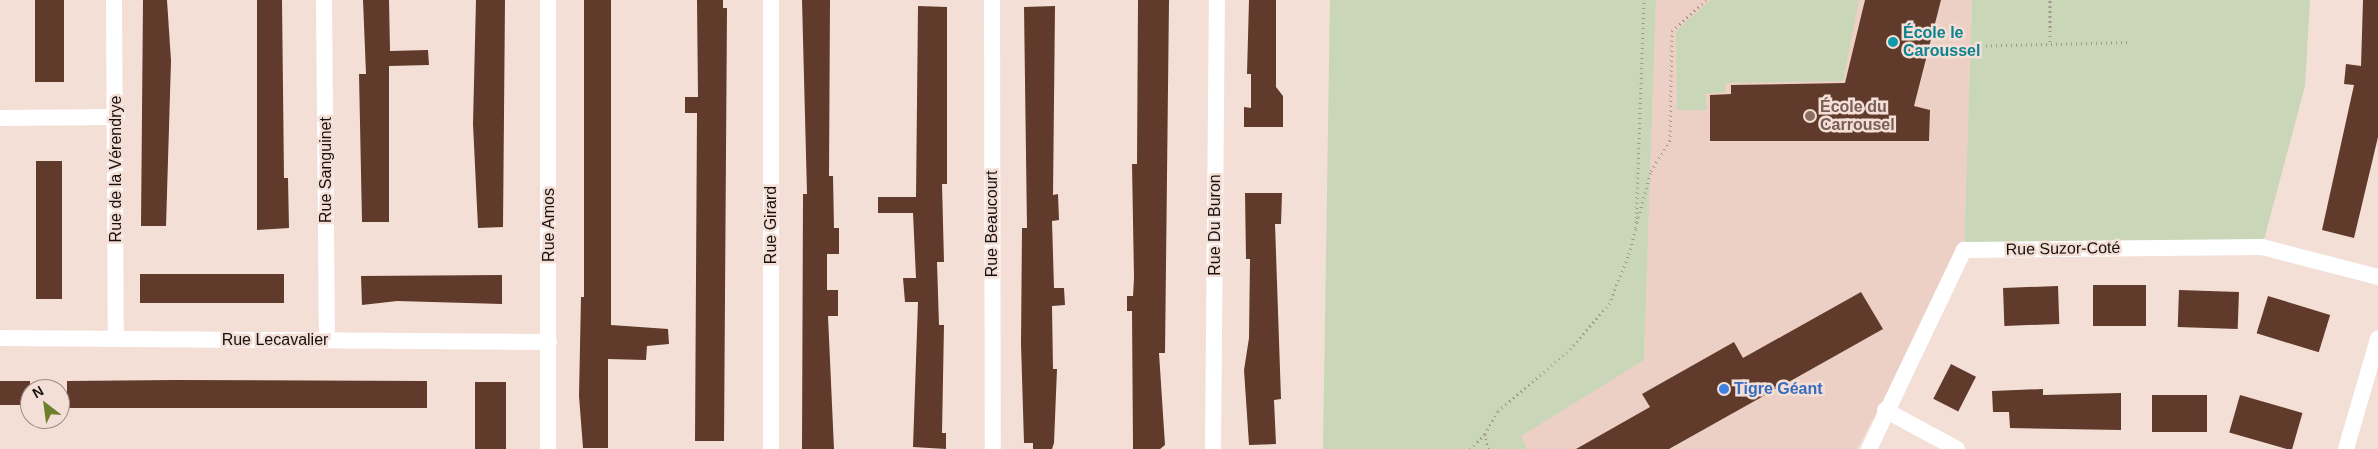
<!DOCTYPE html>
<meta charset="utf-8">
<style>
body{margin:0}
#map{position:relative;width:2378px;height:449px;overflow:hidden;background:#f4dfd7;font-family:Arial,sans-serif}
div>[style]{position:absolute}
.built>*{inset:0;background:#edd0c5}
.green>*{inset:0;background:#c9d6b8}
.building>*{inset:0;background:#603a2a;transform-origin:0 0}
.path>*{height:3px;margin-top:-1.5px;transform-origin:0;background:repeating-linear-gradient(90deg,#a4948e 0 1px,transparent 0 5px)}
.street>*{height:16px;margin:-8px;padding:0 8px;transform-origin:8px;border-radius:8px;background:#fff}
.dots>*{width:14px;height:14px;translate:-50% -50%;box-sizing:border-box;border:2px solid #f4dfd7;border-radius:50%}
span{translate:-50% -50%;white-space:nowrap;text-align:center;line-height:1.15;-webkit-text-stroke:5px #f4dfd7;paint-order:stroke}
.culture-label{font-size:16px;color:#0d838f;font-weight:700}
.left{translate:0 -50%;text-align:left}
.education-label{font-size:16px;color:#785e54;font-weight:700}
.street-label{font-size:16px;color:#17100d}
.shop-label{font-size:16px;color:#366cbe;font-weight:700}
.north{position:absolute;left:20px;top:379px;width:50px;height:50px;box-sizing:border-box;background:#f4dfd7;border:1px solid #9c8c86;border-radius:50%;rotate:330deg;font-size:14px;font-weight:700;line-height:20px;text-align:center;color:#17100d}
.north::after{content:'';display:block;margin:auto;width:18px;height:22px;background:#6d7e2d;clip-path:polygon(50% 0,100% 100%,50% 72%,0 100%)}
</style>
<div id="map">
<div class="built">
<i style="clip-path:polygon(1656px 0,1972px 0,1964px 250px,1857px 449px,1527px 449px,1520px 436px,1644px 359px)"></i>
</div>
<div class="green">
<i style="clip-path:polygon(1330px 0,1656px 0,1644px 360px,1521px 436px,1527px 449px,1323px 449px)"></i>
<i style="clip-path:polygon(1711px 0,1859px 0,1843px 81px,1726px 83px,1725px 92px,1705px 94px,1707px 110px,1677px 110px,1676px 31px)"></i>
<i style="clip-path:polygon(1972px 0,2310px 0,2305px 86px,2262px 247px,1964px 250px)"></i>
</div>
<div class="building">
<i style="left:35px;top:0;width:29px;height:82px"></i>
<i style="clip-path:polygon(143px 0,167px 0,171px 61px,166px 226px,141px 226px)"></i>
<i style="clip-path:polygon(257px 0,282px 0,284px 178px,288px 178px,289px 228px,257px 230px)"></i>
<i style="clip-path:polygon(363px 0,389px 0,390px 51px,428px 50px,429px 65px,389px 66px,389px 222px,362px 222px,359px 74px,366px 74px)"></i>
<i style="clip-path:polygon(476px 0,505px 0,503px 227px,478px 228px,473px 124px)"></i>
<i style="clip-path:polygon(584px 0,611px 0,611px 325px,668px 329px,669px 344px,647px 346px,646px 360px,608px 359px,608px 448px,583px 448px,579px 396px,581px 297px,584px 297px)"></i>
<i style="clip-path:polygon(697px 0,723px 0,723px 8px,727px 8px,724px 441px,695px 441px,697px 113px,685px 113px,685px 97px,698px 97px)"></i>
<i style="clip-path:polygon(802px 0,830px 0,829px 176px,833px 176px,834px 228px,839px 228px,839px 254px,827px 254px,827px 290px,838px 290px,838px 316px,828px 316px,834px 449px,802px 449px,803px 194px,807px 194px)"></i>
<i style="clip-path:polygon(1138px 0,1169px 0,1165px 353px,1159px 353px,1165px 445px,1160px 449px,1133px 449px,1132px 311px,1127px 311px,1127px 296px,1133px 296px,1134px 278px,1132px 164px,1137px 164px)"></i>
<i style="clip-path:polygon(1249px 0,1276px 0,1276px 87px,1283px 96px,1283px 127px,1244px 127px,1244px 107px,1251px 108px,1251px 74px,1247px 74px)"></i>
<i style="clip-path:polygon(1865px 0,1941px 0,1914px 106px,1930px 110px,1929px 141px,1710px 141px,1710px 95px,1731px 94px,1731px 85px,1845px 83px)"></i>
<i style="clip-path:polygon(2363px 0,2378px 0,2378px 137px,2354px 238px,2322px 230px,2354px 85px,2344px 84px,2346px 64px,2361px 66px)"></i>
<i style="clip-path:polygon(918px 6px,947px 7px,947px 184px,942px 184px,944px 262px,937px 262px,939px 325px,944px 325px,942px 433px,946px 433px,946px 449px,913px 447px,918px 302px,905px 302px,903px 278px,916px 278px,913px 213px,878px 213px,878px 197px,916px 197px)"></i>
<i style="clip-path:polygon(1055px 6px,1053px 195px,1058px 194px,1059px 220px,1052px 221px,1054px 288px,1064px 288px,1065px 305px,1052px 306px,1053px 369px,1057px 369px,1054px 443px,1052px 449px,1033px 449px,1033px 443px,1024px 443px,1021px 344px,1022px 228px,1027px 228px,1024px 7px)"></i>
<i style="left:36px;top:161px;width:26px;height:138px"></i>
<i style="clip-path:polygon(1245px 193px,1282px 193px,1281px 224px,1275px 224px,1281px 399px,1274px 400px,1276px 444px,1249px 445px,1244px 370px,1249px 338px,1250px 259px,1246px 259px)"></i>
<i style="left:140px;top:274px;width:144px;height:29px"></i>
<i style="clip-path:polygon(502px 275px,502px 304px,397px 301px,362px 305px,361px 276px)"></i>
<i style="left:2093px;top:285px;width:53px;height:41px"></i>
<i style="left:2058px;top:286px;width:38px;height:55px;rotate:88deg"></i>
<i style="left:2179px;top:290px;width:60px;height:37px;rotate:2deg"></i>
<i style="clip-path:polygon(1861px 292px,1883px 329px,1669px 449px,1576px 449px,1650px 407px,1642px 394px,1734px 342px,1743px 358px)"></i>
<i style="left:2268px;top:296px;width:65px;height:39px;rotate:17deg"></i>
<i style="left:1951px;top:364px;width:28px;height:39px;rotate:27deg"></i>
<i style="clip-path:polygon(174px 380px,427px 381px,427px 408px,67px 408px,67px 381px)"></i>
<i style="left:0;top:381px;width:30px;height:24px"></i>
<i style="left:475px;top:382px;width:31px;height:67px"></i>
<i style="clip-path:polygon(2043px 389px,2043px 395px,2121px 393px,2121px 430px,2010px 428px,2009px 412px,1993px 412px,1992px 391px)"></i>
<i style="left:2152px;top:395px;width:55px;height:37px"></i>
<i style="left:2240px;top:395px;width:65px;height:39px;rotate:16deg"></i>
</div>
<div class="path">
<i style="left:2050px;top:42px;width:42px;rotate:-90deg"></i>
<i style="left:1966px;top:46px;width:163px;rotate:-1.4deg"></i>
<i style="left:1637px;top:222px;width:53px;rotate:-74.6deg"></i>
<i style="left:1651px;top:171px;width:36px;rotate:-58deg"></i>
<i style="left:1670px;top:141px;width:110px;rotate:-89deg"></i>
<i style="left:1672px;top:31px;width:46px;rotate:-42.4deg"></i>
<i style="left:1470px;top:449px;width:21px;rotate:-45deg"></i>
<i style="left:1488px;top:449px;width:15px;rotate:-101deg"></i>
<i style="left:1485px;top:434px;width:26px;rotate:-61deg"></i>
<i style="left:1498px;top:411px;width:95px;rotate:-40.7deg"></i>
<i style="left:1570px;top:349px;width:60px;rotate:-49.1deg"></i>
<i style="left:1609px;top:304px;width:54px;rotate:-68.2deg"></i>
<i style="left:1629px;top:254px;width:27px;rotate:-75deg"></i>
<i style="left:1636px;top:228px;width:228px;rotate:-88deg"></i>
</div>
<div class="street">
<i style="left:114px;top:0;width:339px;rotate:89.7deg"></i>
<i style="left:324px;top:0;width:340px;rotate:89.5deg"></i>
<i style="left:548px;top:0;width:449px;rotate:90deg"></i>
<i style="left:771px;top:0;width:449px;rotate:90deg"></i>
<i style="left:992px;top:0;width:449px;rotate:89.9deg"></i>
<i style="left:0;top:118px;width:117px;rotate:-0.5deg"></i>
<i style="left:0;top:338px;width:549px;rotate:0.42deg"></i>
<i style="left:1885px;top:410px;width:82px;rotate:28.4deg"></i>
<i style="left:1213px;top:449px;width:449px;rotate:-89.5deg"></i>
<i style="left:1869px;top:449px;width:221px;rotate:-64.5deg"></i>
<i style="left:1964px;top:250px;width:298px;rotate:-0.6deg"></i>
<i style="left:2262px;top:247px;width:120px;rotate:14.5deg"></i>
<i style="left:2346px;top:449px;width:115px;rotate:-73.8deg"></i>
</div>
<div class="dots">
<i style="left:1893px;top:42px;background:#0f9aa8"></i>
<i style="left:1810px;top:116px;background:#8d6e63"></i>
<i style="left:1724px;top:389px;background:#3f7fe0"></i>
</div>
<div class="culture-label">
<span class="left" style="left:1903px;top:42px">École le<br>Caroussel</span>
</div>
<div class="education-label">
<span class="left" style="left:1820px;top:116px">École du<br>Carrousel</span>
</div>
<div class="street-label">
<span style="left:116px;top:169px;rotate:-90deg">Rue de la Vérendrye</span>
<span style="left:326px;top:170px;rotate:-90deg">Rue Sanguinet</span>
<span style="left:992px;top:224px;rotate:-90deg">Rue Beaucourt</span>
<span style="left:549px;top:225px;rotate:-90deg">Rue Amos</span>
<span style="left:771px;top:225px;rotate:-90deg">Rue Girard</span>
<span style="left:1215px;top:225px;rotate:-90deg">Rue Du Buron</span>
<span style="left:2063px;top:249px;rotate:-1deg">Rue Suzor-Coté</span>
<span style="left:275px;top:340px">Rue Lecavalier</span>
</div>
<div class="shop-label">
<span class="left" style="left:1734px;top:389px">Tigre Géant</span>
</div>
<div class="north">N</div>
</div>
